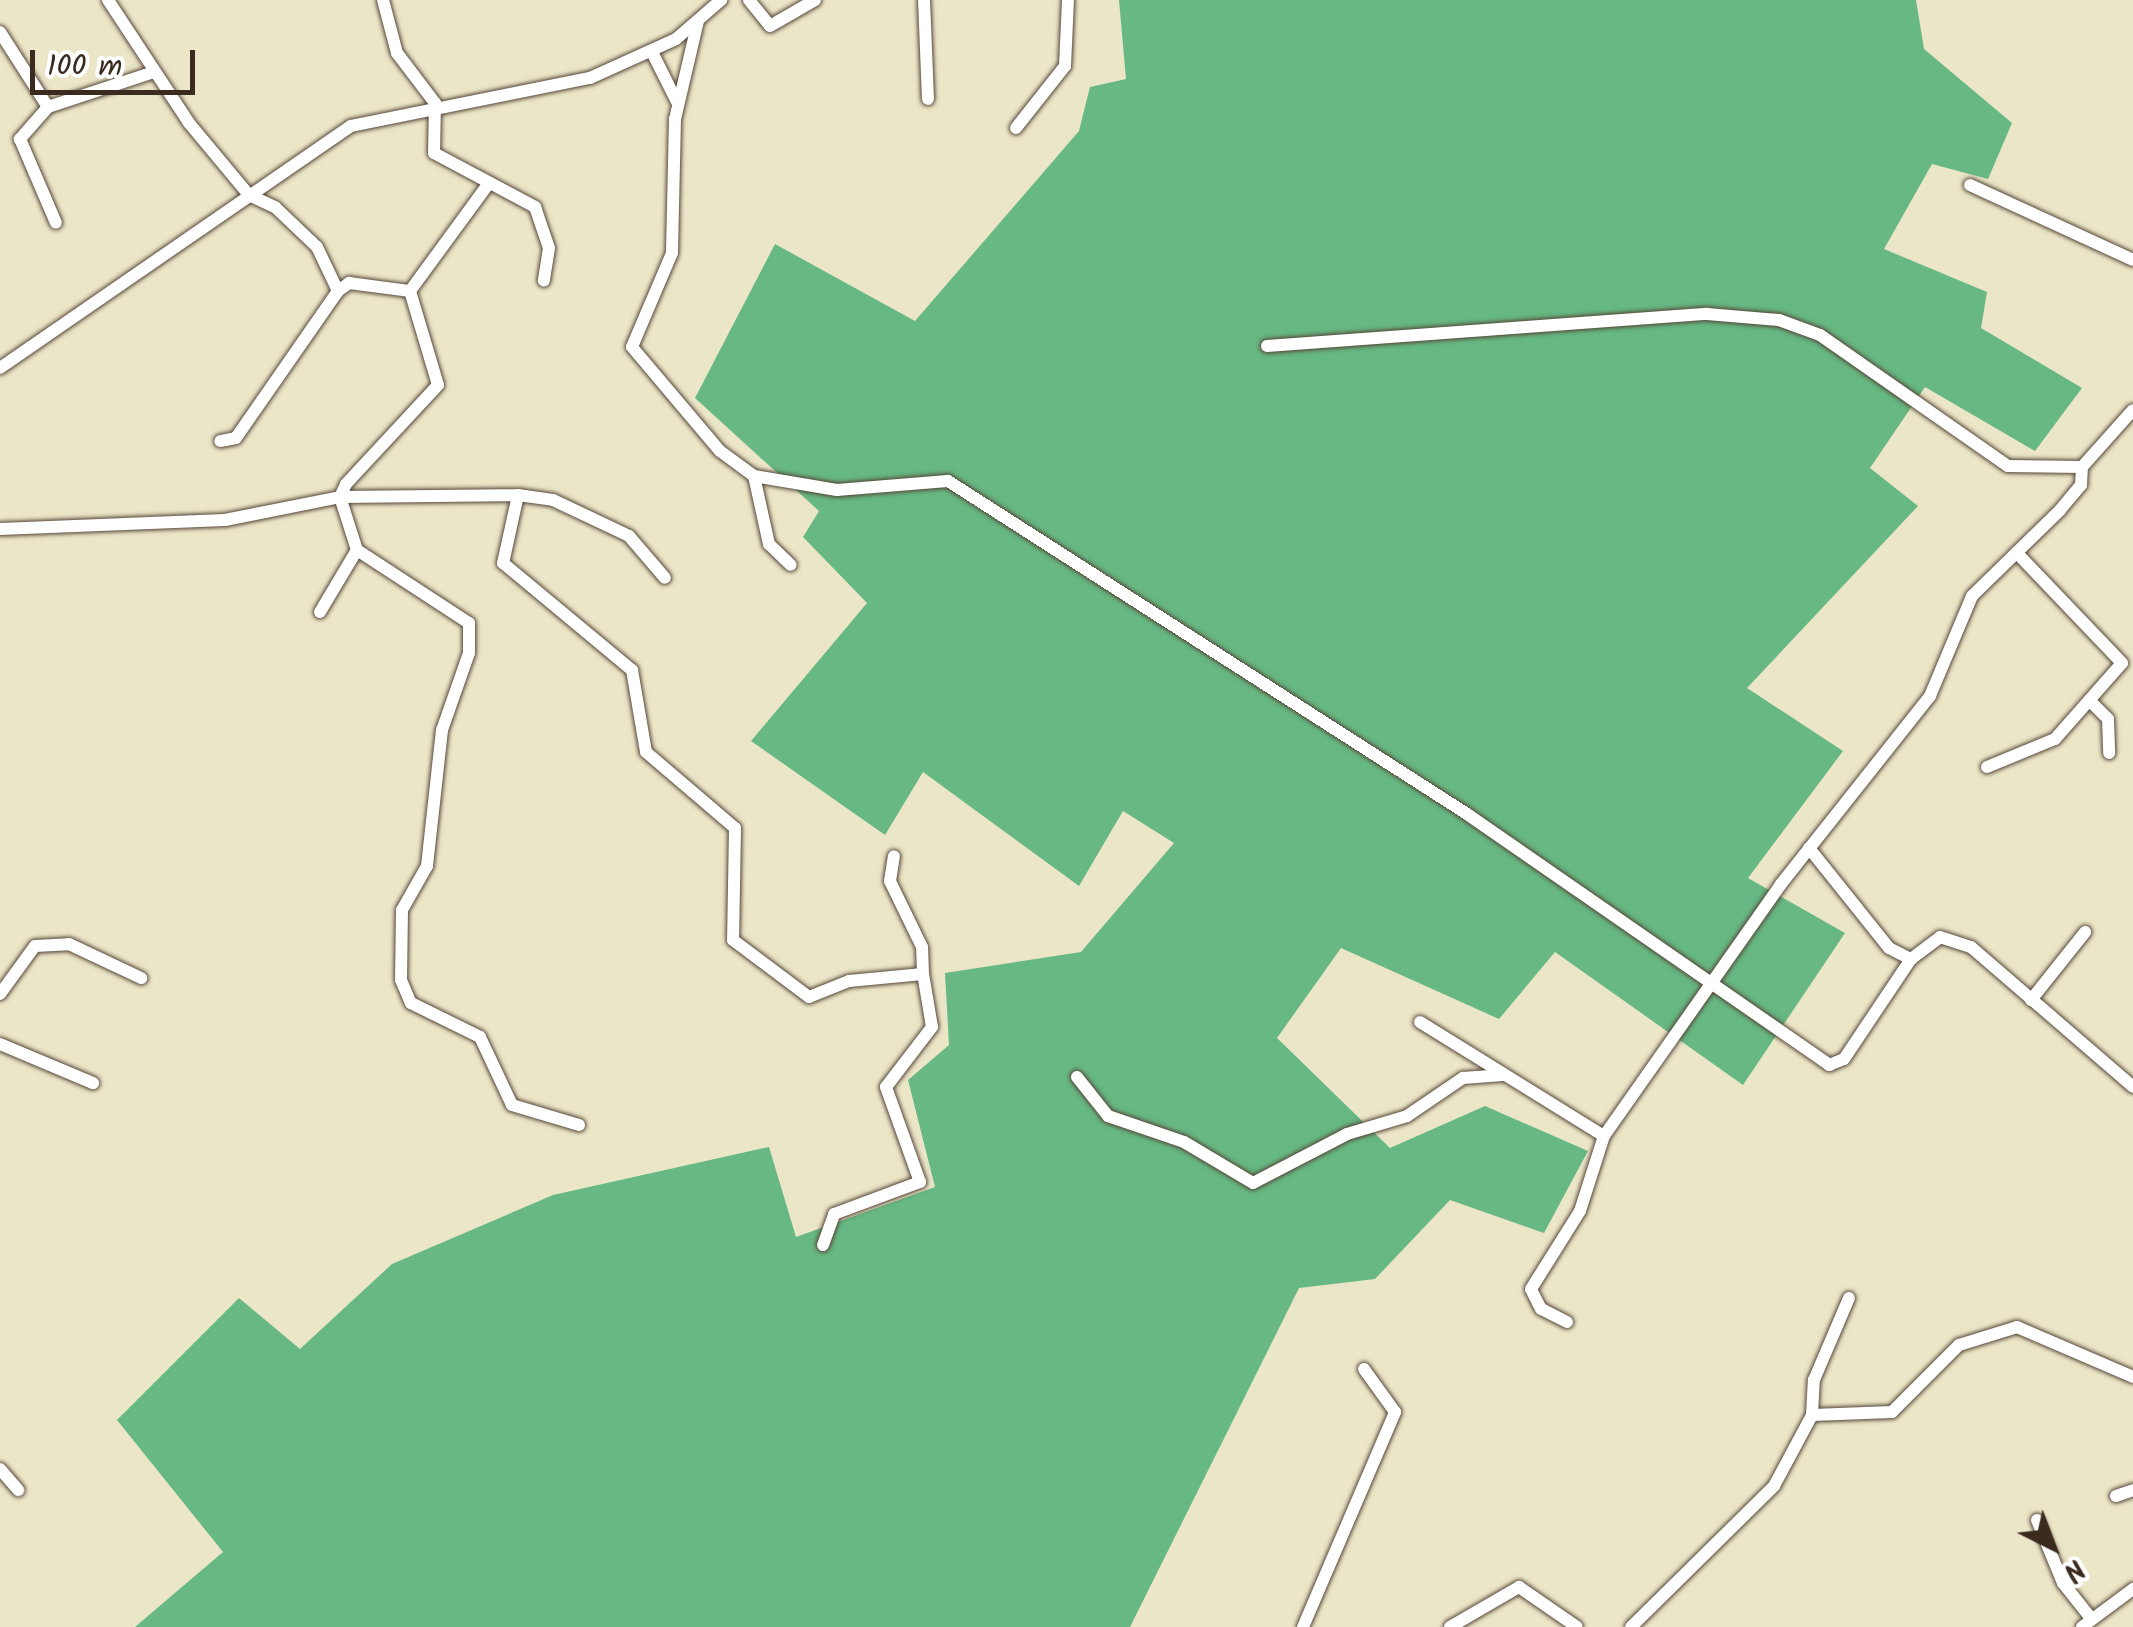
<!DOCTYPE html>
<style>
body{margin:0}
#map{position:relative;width:2133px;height:1627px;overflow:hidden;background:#ece6c8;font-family:Kalam,sans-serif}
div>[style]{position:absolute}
.forest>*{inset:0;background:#67b883}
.roads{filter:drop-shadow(0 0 2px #564638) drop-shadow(0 0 2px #564638)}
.minor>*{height:12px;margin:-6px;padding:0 6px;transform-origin:6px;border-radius:6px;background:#fff}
span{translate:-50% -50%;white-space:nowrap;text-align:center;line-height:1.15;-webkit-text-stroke:9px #fff;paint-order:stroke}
.north{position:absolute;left:2003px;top:1497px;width:100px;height:100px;-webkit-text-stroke:8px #fff;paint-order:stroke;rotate:138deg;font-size:28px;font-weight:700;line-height:40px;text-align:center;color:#3b2a1e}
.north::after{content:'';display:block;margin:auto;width:35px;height:45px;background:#3b2a1e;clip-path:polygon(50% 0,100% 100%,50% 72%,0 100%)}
.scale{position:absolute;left:30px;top:50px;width:165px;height:45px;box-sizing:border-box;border:5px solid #3b2a1e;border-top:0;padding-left:12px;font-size:30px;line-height:35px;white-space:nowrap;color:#3b2a1e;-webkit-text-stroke:8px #fff;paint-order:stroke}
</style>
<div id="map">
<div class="forest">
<i style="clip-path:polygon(1119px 0,1916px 0,1924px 49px,2012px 123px,1988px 179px,1932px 164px,1884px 249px,1987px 292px,1981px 328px,2082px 388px,2035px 451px,1925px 387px,1870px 468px,1918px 506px,1747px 688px,1843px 751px,1748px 878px,1845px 933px,1743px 1085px,1555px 952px,1499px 1019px,1341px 948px,1277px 1038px,1390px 1148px,1485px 1106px,1588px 1151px,1544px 1233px,1450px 1200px,1375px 1279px,1299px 1288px,1130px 1627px,135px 1627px,223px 1552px,117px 1420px,239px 1298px,300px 1349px,392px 1264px,553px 1195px,769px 1147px,796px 1237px,935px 1187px,908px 1080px,949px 1045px,945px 973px,1081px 952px,1174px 843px,1123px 811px,1079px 886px,923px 772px,885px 835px,751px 741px,867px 603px,803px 537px,819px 511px,695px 398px,775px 244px,915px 321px,1079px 131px,1090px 87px,1126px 79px)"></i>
</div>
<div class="roads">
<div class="minor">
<i style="left:108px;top:0;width:147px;rotate:56.6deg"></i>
<i style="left:189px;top:123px;width:94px;rotate:50.2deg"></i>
<i style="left:249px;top:195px;width:29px;rotate:25deg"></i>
<i style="left:275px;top:207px;width:58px;rotate:43.6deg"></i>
<i style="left:317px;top:247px;width:49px;rotate:64.5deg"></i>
<i style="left:338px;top:291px;width:179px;rotate:124.8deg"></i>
<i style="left:236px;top:438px;width:16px;rotate:169deg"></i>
<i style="left:383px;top:0;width:55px;rotate:75.2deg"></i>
<i style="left:397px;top:53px;width:63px;rotate:52.8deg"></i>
<i style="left:435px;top:103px;width:50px;rotate:91.1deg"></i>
<i style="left:434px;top:153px;width:115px;rotate:28.1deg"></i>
<i style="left:535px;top:207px;width:43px;rotate:71.1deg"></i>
<i style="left:549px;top:248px;width:33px;rotate:99deg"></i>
<i style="left:749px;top:0;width:33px;rotate:51deg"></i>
<i style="left:770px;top:26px;width:52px;rotate:-30deg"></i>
<i style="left:924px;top:0;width:99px;rotate:87.7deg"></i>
<i style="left:698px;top:21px;width:101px;rotate:103.2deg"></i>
<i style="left:675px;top:119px;width:134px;rotate:91.3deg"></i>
<i style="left:672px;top:253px;width:102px;rotate:113.1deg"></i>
<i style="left:632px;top:347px;width:136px;rotate:49.8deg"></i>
<i style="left:720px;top:451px;width:42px;rotate:36.3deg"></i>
<i style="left:754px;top:476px;width:70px;rotate:77.6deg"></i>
<i style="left:769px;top:544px;width:30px;rotate:44deg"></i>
<i style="left:0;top:32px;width:89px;rotate:57.4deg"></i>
<i style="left:48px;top:107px;width:112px;rotate:-18.3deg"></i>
<i style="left:652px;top:52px;width:58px;rotate:63.4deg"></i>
<i style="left:48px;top:107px;width:43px;rotate:131.2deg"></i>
<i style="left:20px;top:139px;width:91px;rotate:66.8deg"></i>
<i style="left:1016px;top:128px;width:79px;rotate:-51.7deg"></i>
<i style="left:1065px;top:66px;width:66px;rotate:-87.4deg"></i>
<i style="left:1970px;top:185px;width:179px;rotate:24.7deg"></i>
<i style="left:338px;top:291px;width:14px;rotate:-36deg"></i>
<i style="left:349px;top:283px;width:62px;rotate:7.5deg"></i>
<i style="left:1267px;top:346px;width:441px;rotate:-4.2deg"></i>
<i style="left:1707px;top:314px;width:72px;rotate:4.8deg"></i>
<i style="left:1779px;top:320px;width:44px;rotate:20.1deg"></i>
<i style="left:1820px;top:335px;width:229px;rotate:34.9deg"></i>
<i style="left:2008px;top:466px;width:74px;rotate:0.8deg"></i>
<i style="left:0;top:368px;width:426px;rotate:-34.6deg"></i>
<i style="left:351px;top:126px;width:244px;rotate:-11.4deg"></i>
<i style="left:590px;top:78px;width:94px;rotate:-24.4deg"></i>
<i style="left:676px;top:39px;width:60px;rotate:-40.9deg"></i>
<i style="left:754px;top:476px;width:84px;rotate:9.6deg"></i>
<i style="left:837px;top:490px;width:111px;rotate:-4.6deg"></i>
<i style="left:948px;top:481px;width:617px;rotate:32.68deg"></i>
<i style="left:1467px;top:814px;width:441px;rotate:34.7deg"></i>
<i style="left:1829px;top:1065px;width:16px;rotate:-22deg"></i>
<i style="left:1844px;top:1059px;width:120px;rotate:-56.2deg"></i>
<i style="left:518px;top:495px;width:35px;rotate:8deg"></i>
<i style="left:553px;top:500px;width:84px;rotate:25.3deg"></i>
<i style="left:629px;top:536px;width:55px;rotate:49.4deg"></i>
<i style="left:0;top:529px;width:225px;rotate:-2.3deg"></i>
<i style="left:225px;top:520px;width:117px;rotate:-11.3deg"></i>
<i style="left:340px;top:497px;width:178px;rotate:-0.6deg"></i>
<i style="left:518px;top:495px;width:70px;rotate:102.4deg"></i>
<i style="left:503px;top:563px;width:168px;rotate:39.7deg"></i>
<i style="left:632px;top:670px;width:83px;rotate:80.3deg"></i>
<i style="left:646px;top:752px;width:117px;rotate:40.5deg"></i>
<i style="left:735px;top:828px;width:112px;rotate:91deg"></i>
<i style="left:733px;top:940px;width:95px;rotate:36.9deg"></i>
<i style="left:809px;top:997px;width:43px;rotate:-21.8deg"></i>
<i style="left:849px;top:981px;width:74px;rotate:-5.4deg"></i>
<i style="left:923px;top:974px;width:27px;rotate:-92deg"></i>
<i style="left:922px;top:947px;width:73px;rotate:-115.9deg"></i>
<i style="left:890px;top:881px;width:25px;rotate:-81deg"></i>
<i style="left:357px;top:550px;width:134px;rotate:33.1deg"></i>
<i style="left:469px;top:623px;width:30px;rotate:90deg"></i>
<i style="left:469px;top:653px;width:82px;rotate:109.3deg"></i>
<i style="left:442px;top:730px;width:137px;rotate:96.3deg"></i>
<i style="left:427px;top:866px;width:51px;rotate:119.6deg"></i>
<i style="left:402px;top:910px;width:70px;rotate:90.8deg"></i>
<i style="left:401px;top:980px;width:25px;rotate:67deg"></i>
<i style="left:411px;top:1003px;width:77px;rotate:26.2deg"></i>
<i style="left:480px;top:1037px;width:75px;rotate:64.8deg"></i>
<i style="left:512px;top:1105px;width:70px;rotate:16.6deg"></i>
<i style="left:320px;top:612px;width:72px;rotate:-59.2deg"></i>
<i style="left:357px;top:550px;width:56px;rotate:-107.8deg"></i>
<i style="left:340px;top:497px;width:14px;rotate:-65deg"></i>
<i style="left:346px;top:484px;width:135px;rotate:-47.1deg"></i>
<i style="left:438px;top:385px;width:98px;rotate:-106.6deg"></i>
<i style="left:410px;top:291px;width:134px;rotate:-53.8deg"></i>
<i style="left:2093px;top:704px;width:21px;rotate:45deg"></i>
<i style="left:2108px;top:719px;width:34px;rotate:88deg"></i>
<i style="left:1987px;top:767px;width:74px;rotate:-22.4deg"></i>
<i style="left:2055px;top:739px;width:101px;rotate:-48.6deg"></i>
<i style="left:2122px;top:663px;width:153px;rotate:-133.7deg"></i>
<i style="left:1809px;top:848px;width:128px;rotate:51.3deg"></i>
<i style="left:1889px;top:948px;width:25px;rotate:27deg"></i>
<i style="left:1911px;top:959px;width:36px;rotate:-37deg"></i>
<i style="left:1940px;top:937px;width:33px;rotate:18deg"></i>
<i style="left:1971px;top:947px;width:214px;rotate:40.8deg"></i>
<i style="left:0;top:994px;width:59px;rotate:-53.9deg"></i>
<i style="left:35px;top:946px;width:34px;rotate:-3deg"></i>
<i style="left:69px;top:944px;width:80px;rotate:25.3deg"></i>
<i style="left:2031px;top:1000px;width:87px;rotate:-51.5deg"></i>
<i style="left:1420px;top:1022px;width:216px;rotate:31.8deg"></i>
<i style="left:0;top:1044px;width:101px;rotate:22.8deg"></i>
<i style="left:1077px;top:1077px;width:50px;rotate:51.5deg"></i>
<i style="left:1108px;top:1116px;width:80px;rotate:18.9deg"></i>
<i style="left:1184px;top:1142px;width:80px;rotate:30.7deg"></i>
<i style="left:1253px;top:1183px;width:106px;rotate:-27.5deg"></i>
<i style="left:1347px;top:1134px;width:63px;rotate:-16.7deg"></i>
<i style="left:1407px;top:1116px;width:68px;rotate:-34.2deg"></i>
<i style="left:1463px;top:1078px;width:40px;rotate:-4.3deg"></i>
<i style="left:823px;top:1245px;width:33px;rotate:-70deg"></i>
<i style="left:834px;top:1214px;width:92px;rotate:-20.4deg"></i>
<i style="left:920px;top:1182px;width:101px;rotate:-109.7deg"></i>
<i style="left:886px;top:1087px;width:76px;rotate:-52.5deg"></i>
<i style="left:932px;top:1027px;width:54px;rotate:-99.6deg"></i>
<i style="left:1567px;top:1322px;width:29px;rotate:-153deg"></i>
<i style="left:1541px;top:1309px;width:22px;rotate:-117deg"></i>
<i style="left:1531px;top:1289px;width:92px;rotate:-57.9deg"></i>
<i style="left:1580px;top:1211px;width:79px;rotate:-72.3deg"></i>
<i style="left:1604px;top:1136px;width:308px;rotate:-54.9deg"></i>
<i style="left:1781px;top:884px;width:240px;rotate:-51.6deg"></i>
<i style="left:1930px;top:696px;width:108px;rotate:-67.2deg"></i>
<i style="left:1972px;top:596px;width:123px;rotate:-44.3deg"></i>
<i style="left:2060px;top:510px;width:33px;rotate:-50deg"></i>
<i style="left:2081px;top:485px;width:18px;rotate:-87deg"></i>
<i style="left:2082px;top:467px;width:76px;rotate:-48.2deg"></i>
<i style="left:1812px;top:1415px;width:35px;rotate:-87deg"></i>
<i style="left:1814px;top:1380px;width:89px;rotate:-66.9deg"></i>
<i style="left:0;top:1469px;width:28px;rotate:49deg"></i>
<i style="left:2116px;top:1496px;width:18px;rotate:-19deg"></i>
<i style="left:2037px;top:1520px;width:68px;rotate:67.6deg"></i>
<i style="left:2063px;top:1583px;width:43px;rotate:51.5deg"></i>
<i style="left:1303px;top:1627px;width:234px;rotate:-66.8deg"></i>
<i style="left:1395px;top:1412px;width:53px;rotate:-125.8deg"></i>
<i style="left:1450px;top:1627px;width:80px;rotate:-30.1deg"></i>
<i style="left:1519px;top:1587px;width:70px;rotate:34.6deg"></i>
<i style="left:1631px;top:1627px;width:201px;rotate:-44.6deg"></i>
<i style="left:1774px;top:1486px;width:81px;rotate:-61.8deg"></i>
<i style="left:1812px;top:1415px;width:80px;rotate:-2.1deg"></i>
<i style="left:1892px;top:1412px;width:95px;rotate:-45deg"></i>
<i style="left:1959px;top:1345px;width:61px;rotate:-17.2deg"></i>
<i style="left:2017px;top:1327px;width:126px;rotate:23.3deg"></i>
<i style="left:2082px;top:1627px;width:64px;rotate:-36.7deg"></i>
</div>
</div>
<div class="north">N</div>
<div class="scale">100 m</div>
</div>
